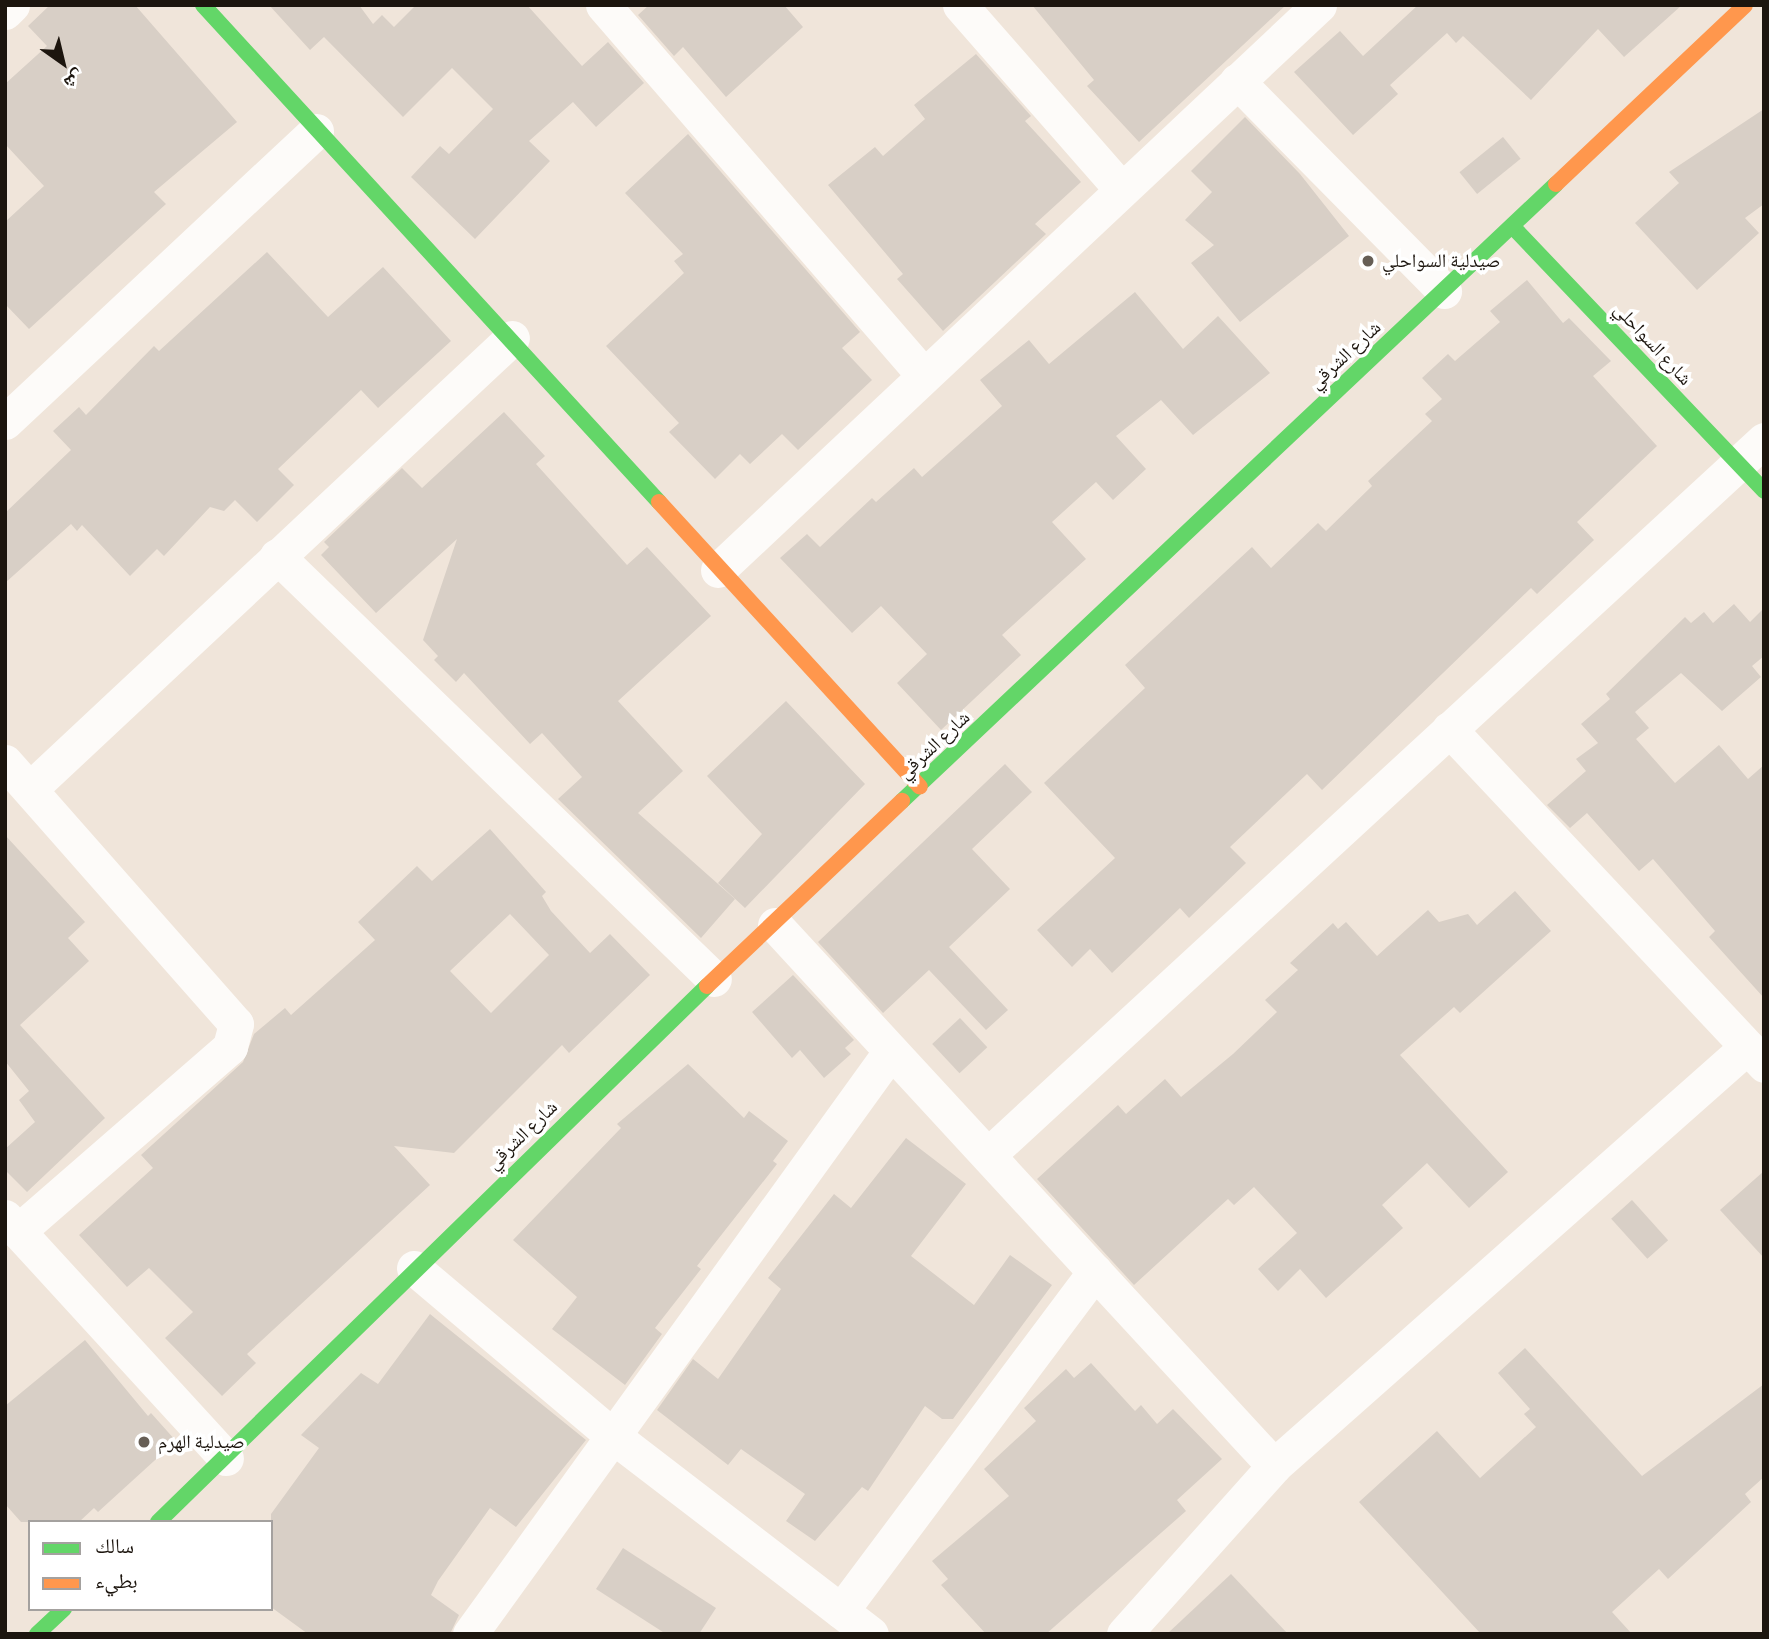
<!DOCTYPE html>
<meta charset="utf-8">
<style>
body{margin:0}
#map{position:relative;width:1769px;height:1639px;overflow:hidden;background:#f0e5da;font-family:Manrope,"Noto Naskh Arabic",sans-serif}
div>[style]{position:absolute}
.building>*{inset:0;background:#d8cfc6;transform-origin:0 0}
.street>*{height:35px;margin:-17.5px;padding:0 17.5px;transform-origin:17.5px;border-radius:17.5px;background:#fdfbf9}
.fast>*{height:16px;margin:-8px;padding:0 8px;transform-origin:8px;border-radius:8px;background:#63d668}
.slow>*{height:16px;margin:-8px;padding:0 8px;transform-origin:8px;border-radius:8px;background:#ff974d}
.dots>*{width:19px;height:19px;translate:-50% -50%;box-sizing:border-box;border:4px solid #fff;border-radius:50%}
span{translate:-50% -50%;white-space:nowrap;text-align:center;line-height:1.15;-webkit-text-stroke:7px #fff;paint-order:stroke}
.poi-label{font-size:19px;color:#1c150e}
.left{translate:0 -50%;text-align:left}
.street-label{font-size:19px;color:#1c150e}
.frame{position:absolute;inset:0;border:7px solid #1c150e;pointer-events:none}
.legend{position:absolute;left:28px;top:1520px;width:245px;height:91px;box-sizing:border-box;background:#fff;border:2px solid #a4a19f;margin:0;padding:9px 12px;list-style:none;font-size:21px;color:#1c150e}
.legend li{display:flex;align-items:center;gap:14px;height:35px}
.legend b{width:35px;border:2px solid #a4a19f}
.north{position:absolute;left:28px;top:28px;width:70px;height:70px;-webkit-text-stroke:5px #fff;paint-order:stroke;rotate:146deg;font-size:19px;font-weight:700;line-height:28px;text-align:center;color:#1c150e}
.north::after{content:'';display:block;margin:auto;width:24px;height:32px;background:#1c150e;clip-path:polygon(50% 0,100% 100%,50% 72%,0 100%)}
</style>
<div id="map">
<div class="building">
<i style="clip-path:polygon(50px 5px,135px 5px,237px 122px,154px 192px,166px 204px,29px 329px,5px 304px,5px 222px,44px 186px,5px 144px,5px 84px,47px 46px,28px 26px)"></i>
<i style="clip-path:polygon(269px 5px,359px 5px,373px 24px,382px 15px,394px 27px,416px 5px,527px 5px,582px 66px,608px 42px,644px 83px,596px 127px,573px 102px,529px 141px,550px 161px,475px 239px,411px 177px,440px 146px,449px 154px,493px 109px,452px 68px,403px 117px,324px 37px,310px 50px)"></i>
<i style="clip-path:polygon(649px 5px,784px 5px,803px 27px,726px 97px,683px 47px,674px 56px,638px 15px)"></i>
<i style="clip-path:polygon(1032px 5px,1286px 5px,1139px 142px,1087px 86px,1094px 80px)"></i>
<i style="clip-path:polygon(1418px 5px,1682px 5px,1624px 57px,1598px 29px,1531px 100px,1463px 36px,1456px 43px,1447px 33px,1390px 85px,1398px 94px,1353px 135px,1294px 72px,1340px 31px,1363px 56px)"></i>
<i style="clip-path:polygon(976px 54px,1031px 116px,1025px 121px,1081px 182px,1035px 224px,1046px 234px,943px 331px,897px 279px,903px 274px,828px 185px,875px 147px,883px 156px,925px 119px,914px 105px)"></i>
<i style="clip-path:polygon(1764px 109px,1764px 204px,1745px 218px,1759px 233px,1697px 290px,1635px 223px,1679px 183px,1669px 172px)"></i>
<i style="clip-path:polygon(1245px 117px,1300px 174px,1349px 236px,1240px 322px,1191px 263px,1214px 245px,1185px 220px,1212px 192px,1191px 171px)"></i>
<i style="clip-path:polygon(688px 134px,860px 332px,842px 348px,872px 380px,798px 450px,782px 434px,750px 464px,740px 454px,715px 479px,669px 432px,679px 423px,606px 346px,684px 273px,674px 261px,683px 254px,625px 193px)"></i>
<i style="left:1503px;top:137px;width:28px;height:56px;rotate:51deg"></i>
<i style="clip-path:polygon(267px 252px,328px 317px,383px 267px,451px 341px,378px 408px,361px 390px,278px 469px,294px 485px,257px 522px,235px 500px,224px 511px,210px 507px,164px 556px,157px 549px,130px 576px,82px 525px,77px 531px,71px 524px,5px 583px,5px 513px,71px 450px,53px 431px,79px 407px,86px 415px,154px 346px,159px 351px)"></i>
<i style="clip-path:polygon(1527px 280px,1563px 323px,1569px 318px,1611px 361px,1593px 376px,1657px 446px,1577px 522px,1594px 540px,1537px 594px,1531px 588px,1322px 790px,1307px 774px,1230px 847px,1246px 863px,1189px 918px,1180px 908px,1112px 973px,1090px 949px,1072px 967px,1037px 930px,1115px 858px,1044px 783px,1145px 688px,1125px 665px,1252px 547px,1271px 568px,1318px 523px,1326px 531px,1372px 486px,1368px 481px,1432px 421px,1425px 414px,1442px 399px,1422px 378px,1448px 354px,1455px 361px,1500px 322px,1490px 311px)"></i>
<i style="clip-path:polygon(1135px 292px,1183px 349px,1218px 316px,1270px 373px,1193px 435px,1161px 400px,1116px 436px,1146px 469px,1113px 500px,1096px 482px,1052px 522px,1086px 559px,1002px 635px,1021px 655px,941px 730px,897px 683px,927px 654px,881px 606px,852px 633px,780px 558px,807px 534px,820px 547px,872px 498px,876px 502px,914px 468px,922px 477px,1002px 406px,980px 380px,1029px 340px,1049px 364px)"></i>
<i style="clip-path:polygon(504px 412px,545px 456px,536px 464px,627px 565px,647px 547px,711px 616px,618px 701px,683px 771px,638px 813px,735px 899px,701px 938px,558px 799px,582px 777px,542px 733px,530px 744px,464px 673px,456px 682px,434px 660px,438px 656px,423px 640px,457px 539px,376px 613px,321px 555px,329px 547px,324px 542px,402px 468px,422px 488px)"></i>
<i style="clip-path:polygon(1734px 604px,1750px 622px,1764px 608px,1764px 656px,1752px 666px,1761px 677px,1722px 711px,1681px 673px,1635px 712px,1649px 728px,1636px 739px,1675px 783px,1719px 745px,1748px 779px,1764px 765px,1764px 998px,1709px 937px,1715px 931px,1653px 859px,1639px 871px,1587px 813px,1570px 828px,1547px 805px,1586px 771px,1576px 759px,1598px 743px,1581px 724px,1610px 699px,1606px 694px,1685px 617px,1691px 623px,1704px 612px,1713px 623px)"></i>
<i style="clip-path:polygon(786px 701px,865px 784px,745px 908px,718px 883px,762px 834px,707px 776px)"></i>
<i style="clip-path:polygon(1005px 764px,1032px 792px,972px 849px,1010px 889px,949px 947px,1008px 1010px,986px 1030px,929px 970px,883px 1013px,818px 942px)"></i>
<i style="clip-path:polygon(evenodd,490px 829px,546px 892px,542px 896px,551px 911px,590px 953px,610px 934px,650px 975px,569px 1053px,562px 1045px,454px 1153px,394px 1146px,430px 1185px,247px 1354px,256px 1363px,222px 1396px,165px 1338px,193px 1312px,149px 1268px,127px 1287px,79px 1235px,153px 1168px,141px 1155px,243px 1062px,254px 1034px,285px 1008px,291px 1015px,375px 940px,358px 922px,417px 866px,432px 881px,490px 829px,510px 914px,549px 955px,491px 1013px,450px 971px,510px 914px)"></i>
<i style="clip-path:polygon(5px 835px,85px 922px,68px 938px,89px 961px,20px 1025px,105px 1118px,27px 1192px,5px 1170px,5px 1149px,35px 1122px,19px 1100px,29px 1091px,5px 1061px)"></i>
<i style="clip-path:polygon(1515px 891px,1551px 931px,1460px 1013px,1454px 1007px,1400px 1055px,1508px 1172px,1469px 1208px,1427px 1163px,1382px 1205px,1403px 1228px,1326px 1298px,1300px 1269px,1278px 1291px,1258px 1269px,1297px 1233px,1254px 1187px,1234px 1205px,1228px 1199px,1134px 1285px,1037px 1179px,1118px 1105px,1126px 1114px,1165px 1079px,1181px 1097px,1233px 1054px,1277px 1012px,1265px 1000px,1298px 970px,1290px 963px,1333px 923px,1338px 929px,1346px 922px,1377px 956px,1428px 910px,1439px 922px,1468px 914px,1477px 925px)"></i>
<i style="clip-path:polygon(793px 975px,854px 1040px,845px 1048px,851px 1054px,824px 1078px,800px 1050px,792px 1058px,752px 1012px)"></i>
<i style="left:960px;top:1018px;width:40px;height:38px;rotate:47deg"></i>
<i style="clip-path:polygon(688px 1064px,744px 1118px,749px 1111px,788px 1141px,773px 1161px,777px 1164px,697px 1266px,701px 1269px,655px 1328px,662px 1334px,625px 1385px,552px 1329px,577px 1297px,513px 1240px,621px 1128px,617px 1124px)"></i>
<i style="clip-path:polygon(906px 1138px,966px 1184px,911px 1256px,974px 1305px,1010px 1255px,1052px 1285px,953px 1419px,942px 1419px,925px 1406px,868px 1491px,862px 1487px,815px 1541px,786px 1521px,805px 1494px,741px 1449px,728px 1465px,657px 1410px,693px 1359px,718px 1379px,781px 1289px,768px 1278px,834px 1194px,851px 1208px)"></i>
<i style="clip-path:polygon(1764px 1171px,1764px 1258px,1720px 1210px)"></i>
<i style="left:1632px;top:1200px;width:54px;height:28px;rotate:48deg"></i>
<i style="clip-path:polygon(430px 1314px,586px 1440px,516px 1527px,490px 1508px,438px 1581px,431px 1595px,459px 1615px,450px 1634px,308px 1634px,271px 1607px,271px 1514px,319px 1448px,301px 1435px,361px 1373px,378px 1384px)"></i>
<i style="clip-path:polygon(85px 1340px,148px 1416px,151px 1413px,176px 1441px,98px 1512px,94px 1508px,79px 1522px,21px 1522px,5px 1504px,5px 1406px)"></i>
<i style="clip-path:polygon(1525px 1348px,1642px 1476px,1764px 1384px,1764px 1477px,1745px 1494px,1751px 1502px,1668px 1579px,1659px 1569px,1612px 1612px,1632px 1634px,1481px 1634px,1359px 1502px,1437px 1431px,1480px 1478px,1536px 1427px,1524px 1414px,1530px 1409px,1498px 1373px)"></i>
<i style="clip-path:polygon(1091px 1363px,1135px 1411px,1141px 1405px,1157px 1424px,1173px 1409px,1222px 1459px,1177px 1500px,1186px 1511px,1046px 1634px,986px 1634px,941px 1585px,948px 1579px,932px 1561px,1009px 1496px,984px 1469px,1036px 1421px,1024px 1408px,1066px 1369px,1074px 1378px)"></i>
<i style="clip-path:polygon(623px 1548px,716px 1608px,699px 1634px,666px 1634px,596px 1589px)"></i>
<i style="clip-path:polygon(1231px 1574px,1288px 1634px,1167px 1634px)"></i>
</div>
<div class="street">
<i style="left:603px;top:5px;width:488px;rotate:49.1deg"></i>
<i style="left:960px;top:5px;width:244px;rotate:48.8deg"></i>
<i style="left:5px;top:12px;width:10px;rotate:-45deg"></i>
<i style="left:1237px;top:81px;width:295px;rotate:45.4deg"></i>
<i style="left:5px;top:422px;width:426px;rotate:-43.1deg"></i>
<i style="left:277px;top:556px;width:608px;rotate:44.07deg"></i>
<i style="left:718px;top:570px;width:825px;rotate:-43.23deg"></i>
<i style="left:1449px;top:729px;width:461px;rotate:46.8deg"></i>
<i style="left:5px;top:762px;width:349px;rotate:48.6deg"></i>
<i style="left:236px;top:1024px;width:24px;rotate:105deg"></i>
<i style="left:230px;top:1047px;width:281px;rotate:139deg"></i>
<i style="left:30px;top:789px;width:660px;rotate:-43.1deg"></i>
<i style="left:775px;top:925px;width:736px;rotate:47.31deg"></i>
<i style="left:988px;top:1155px;width:1055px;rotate:-42.66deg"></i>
<i style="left:5px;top:1217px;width:327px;rotate:47.5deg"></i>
<i style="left:414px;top:1268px;width:255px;rotate:40.2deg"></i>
<i style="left:609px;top:1433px;width:330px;rotate:37.5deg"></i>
<i style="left:841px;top:1611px;width:424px;rotate:-53.2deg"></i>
<i style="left:470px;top:1634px;width:719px;rotate:-54.17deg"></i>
<i style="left:1124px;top:1634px;width:225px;rotate:-48.2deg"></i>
<i style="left:1274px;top:1466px;width:632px;rotate:-41.54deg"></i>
</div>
<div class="fast">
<i style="left:203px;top:5px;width:674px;rotate:47.46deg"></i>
<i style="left:1512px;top:226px;width:366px;rotate:46.4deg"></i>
<i style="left:902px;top:801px;width:899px;rotate:-43.33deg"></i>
<i style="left:158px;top:1522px;width:767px;rotate:-44.31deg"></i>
<i style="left:37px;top:1634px;width:37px;rotate:-43deg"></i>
</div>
<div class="slow">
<i style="left:1556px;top:184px;width:260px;rotate:-43.4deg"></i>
<i style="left:659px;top:502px;width:386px;rotate:47.5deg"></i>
<i style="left:707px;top:986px;width:269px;rotate:-43.5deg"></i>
</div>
<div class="dots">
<i style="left:1368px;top:261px;background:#665e55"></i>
<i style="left:144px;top:1442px;background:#665e55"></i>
</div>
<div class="poi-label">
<span class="left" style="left:1382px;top:261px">صيدلية السواحلي</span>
<span class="left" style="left:158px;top:1442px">صيدلية الهرم</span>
</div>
<div class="street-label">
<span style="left:1653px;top:344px;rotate:47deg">شارع السواحلي</span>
<span style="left:1345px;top:355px;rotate:-43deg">شارع الشرقي</span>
<span style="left:934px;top:745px;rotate:-43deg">شارع الشرقي</span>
<span style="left:522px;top:1135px;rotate:-44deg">شارع الشرقي</span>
</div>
<div class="frame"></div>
<ul class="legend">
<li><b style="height:9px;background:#63d668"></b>سالك</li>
<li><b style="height:9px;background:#ff974d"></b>بطيء</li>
</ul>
<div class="north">ش</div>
</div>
